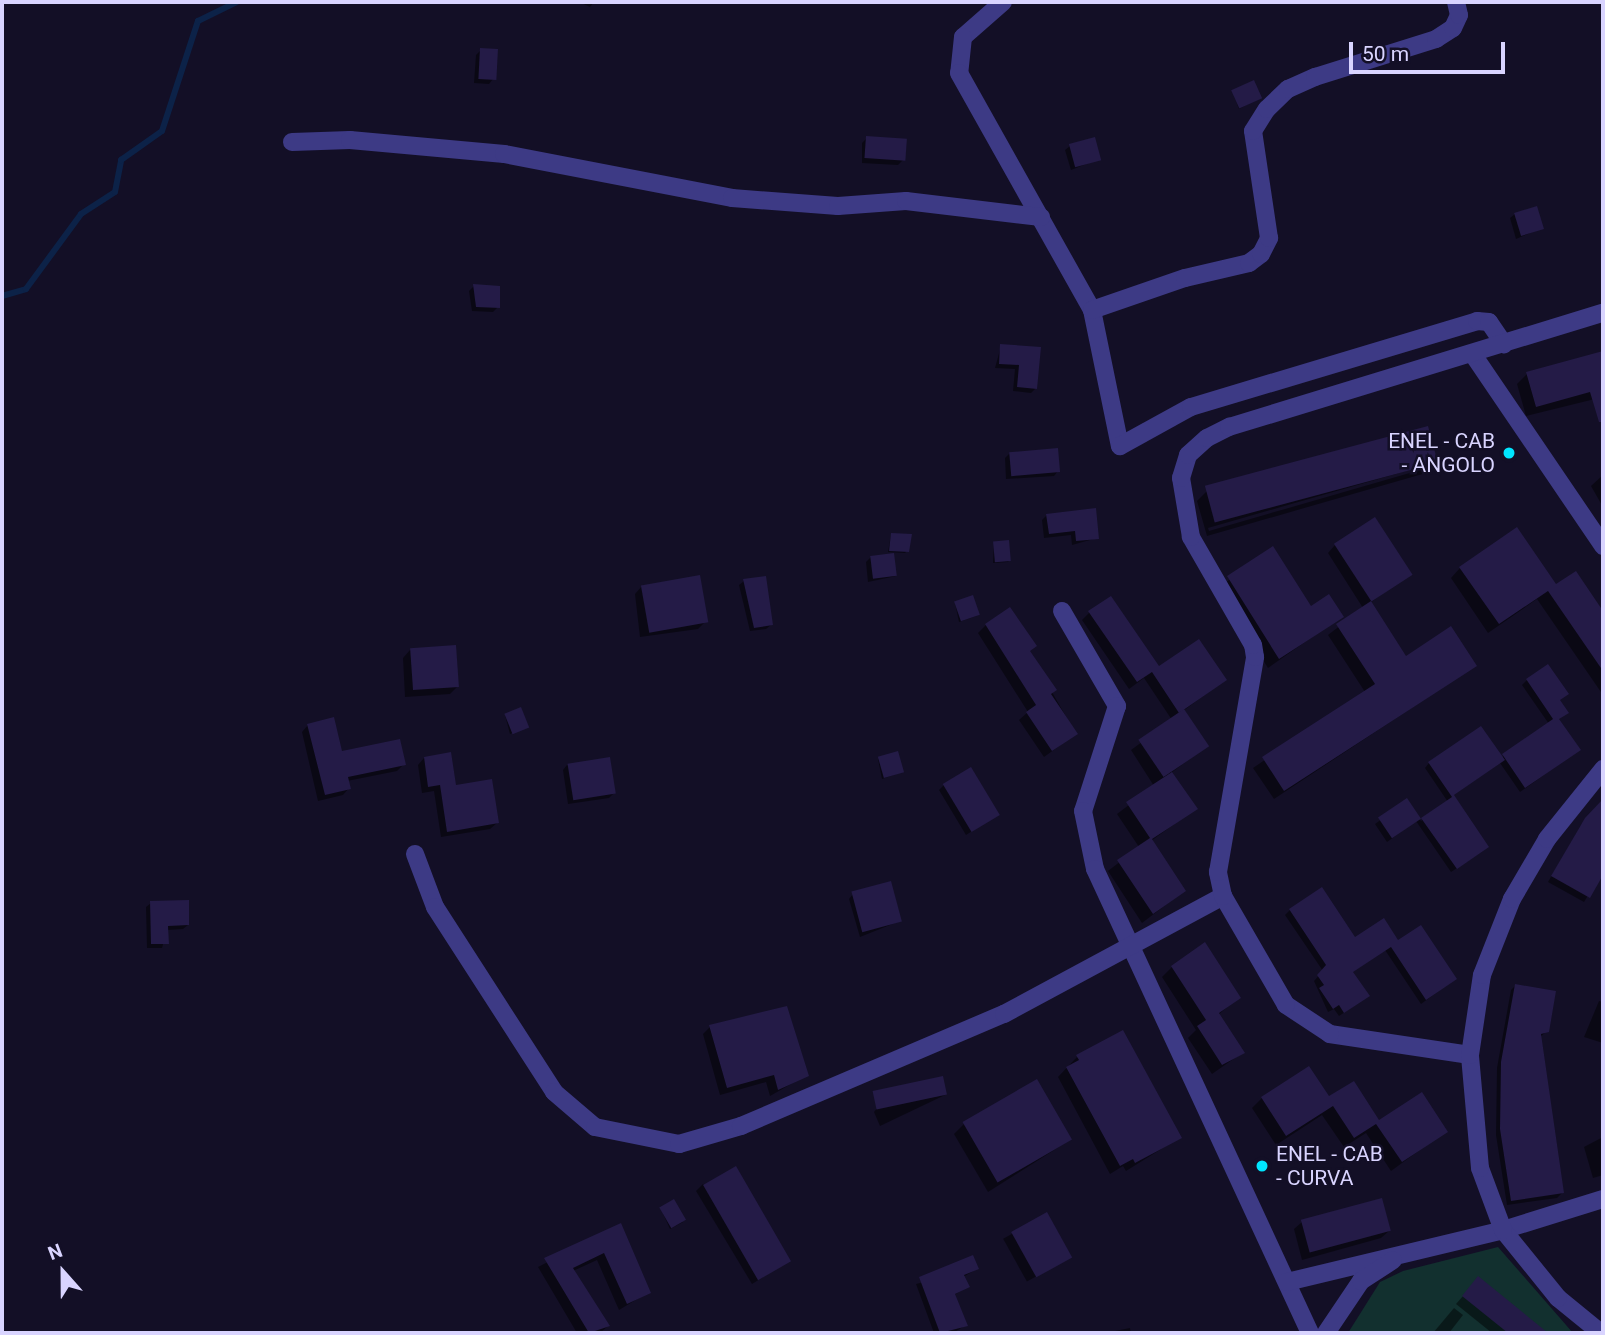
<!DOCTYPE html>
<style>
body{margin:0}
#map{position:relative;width:1605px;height:1335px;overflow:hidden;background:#130f26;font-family:Roboto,sans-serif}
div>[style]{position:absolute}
.green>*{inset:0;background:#12302f}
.shadow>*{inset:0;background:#0007;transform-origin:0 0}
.stream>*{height:6px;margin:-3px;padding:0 3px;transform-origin:3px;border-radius:3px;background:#0c2248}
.building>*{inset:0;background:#241b47;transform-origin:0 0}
.minor>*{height:18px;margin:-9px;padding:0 9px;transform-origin:9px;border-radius:9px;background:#3d3a85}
.dots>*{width:19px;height:19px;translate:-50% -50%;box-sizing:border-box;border:4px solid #130f26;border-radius:50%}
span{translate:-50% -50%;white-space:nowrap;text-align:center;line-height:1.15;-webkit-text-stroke:5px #130f26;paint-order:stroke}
.poi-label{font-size:21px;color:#d9d4ff}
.right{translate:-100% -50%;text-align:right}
.left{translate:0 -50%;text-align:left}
.frame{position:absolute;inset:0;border:4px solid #d9d4ff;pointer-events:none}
.north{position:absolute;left:28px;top:1237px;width:70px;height:70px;-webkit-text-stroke:5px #130f26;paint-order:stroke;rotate:339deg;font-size:19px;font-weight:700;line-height:28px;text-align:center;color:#d9d4ff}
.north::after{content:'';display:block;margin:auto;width:24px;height:32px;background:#d9d4ff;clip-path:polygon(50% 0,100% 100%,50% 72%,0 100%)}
.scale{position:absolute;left:1349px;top:42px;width:156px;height:32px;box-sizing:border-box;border:4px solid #d9d4ff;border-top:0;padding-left:9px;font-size:21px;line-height:24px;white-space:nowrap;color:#d9d4ff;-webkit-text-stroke:5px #130f26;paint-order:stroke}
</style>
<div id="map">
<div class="green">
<i style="clip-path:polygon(1498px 1247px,1573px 1333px,1348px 1333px,1380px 1282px,1403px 1271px)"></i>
</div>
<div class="shadow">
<i style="clip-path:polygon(579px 2px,594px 2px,590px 7px)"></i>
<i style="clip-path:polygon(481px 50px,493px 79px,489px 84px,474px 83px,476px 55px)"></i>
<i style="clip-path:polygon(1233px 93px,1258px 99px,1239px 109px)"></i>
<i style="clip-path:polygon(867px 138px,903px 160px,898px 165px,862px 163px,862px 143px)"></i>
<i style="clip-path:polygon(1070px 146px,1099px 159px,1071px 170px,1065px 150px)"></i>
<i style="clip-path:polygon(1515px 214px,1542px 228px,1516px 239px,1510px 218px)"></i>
<i style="clip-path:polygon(474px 286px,498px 307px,493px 312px,472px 311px,469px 291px)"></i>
<i style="clip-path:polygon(1001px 346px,1039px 349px,1036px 388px,1031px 393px,1013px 391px,1015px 369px,995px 368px)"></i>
<i style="clip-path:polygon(1603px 354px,1603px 397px,1526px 416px,1517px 384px,1527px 374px)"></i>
<i style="clip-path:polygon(1010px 453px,1058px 471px,1054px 476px,1006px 479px,1005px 458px)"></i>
<i style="clip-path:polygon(evenodd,1436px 462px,1426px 473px,1207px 536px,1197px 501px,1207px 491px,1436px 462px,1427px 465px,1427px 468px,1209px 531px,1208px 528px,1427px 465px)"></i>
<i style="clip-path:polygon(1603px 475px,1603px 507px,1591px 486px)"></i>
<i style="clip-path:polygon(1047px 515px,1097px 538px,1072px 545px,1071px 535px,1044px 538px,1042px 520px)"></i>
<i style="clip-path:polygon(891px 535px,907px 551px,905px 553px,888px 552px)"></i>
<i style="clip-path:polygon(994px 543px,1010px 560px,1008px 562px,993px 563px)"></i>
<i style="clip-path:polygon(1335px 545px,1410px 574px,1370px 603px,1405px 658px,1475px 666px,1274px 799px,1253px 768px,1365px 692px,1328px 635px,1363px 608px,1328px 553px)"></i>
<i style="clip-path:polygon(1272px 549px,1311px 608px,1341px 617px,1268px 668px,1218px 588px)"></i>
<i style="clip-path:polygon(871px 557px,896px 576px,868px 582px,866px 562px)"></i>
<i style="clip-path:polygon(1460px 568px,1556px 587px,1575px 574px,1603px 615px,1603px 695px,1537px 599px,1488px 633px,1451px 578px)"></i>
<i style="clip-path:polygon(744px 581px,771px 625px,766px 629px,750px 631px,739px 585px)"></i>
<i style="clip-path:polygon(642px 586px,706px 621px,698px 629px,640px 637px,635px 594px)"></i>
<i style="clip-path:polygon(955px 603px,976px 616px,959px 622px)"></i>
<i style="clip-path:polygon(1090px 612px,1159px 669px,1225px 680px,1183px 711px,1207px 746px,1171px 773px,1195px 809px,1151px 841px,1184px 891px,1142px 923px,1108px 871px,1139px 847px,1117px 814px,1154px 786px,1131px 750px,1172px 720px,1144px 678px,1129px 689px,1082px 620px)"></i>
<i style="clip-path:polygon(986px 625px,1029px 652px,1076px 734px,1044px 757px,1019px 720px,1028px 712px,978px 633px)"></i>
<i style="clip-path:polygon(410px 650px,457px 687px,450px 694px,405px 697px,403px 658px)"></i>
<i style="clip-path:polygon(1527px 680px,1559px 701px,1558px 720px,1579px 750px,1520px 792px,1500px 763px,1452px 796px,1483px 851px,1451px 872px,1416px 821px,1387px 842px,1375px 824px,1407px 801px,1421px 821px,1448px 802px,1425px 768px,1429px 763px,1501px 758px,1549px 724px,1522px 685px)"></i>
<i style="clip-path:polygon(505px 715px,525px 728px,510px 734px)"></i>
<i style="clip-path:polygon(308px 725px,341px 753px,404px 764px,397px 771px,347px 781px,349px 788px,343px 795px,318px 801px,302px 732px)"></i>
<i style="clip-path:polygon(424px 758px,455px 787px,497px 823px,490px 829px,441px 837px,434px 791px,422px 793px,418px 765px)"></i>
<i style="clip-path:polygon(878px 759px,902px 772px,882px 779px)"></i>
<i style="clip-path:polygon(567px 765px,614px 793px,609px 798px,568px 804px,563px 770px)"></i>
<i style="clip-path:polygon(944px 785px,997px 815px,966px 835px,939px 790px)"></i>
<i style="clip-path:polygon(1603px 802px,1603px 871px,1584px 902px,1548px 882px,1581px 825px)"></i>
<i style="clip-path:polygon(853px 894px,900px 921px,860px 937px,849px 899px)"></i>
<i style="clip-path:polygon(151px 903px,188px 925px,183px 929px,167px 930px,162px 948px,147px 948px,146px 907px)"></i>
<i style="clip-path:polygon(1290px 910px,1355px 939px,1398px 942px,1455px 979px,1421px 1004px,1385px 950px,1352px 972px,1363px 1000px,1339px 1016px,1334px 1009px,1328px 1012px,1314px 981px,1323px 971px,1285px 915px)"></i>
<i style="clip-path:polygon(1172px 967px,1239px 997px,1218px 1015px,1242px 1053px,1212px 1074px,1188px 1038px,1196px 1030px,1162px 977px)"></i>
<i style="clip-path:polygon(1516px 985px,1547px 1031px,1540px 1037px,1562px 1193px,1557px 1198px,1507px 1205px,1496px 1135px,1497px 1068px,1511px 990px)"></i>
<i style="clip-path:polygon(1599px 1001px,1603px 1002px,1603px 1043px,1584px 1037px)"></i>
<i style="clip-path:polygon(710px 1027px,807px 1075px,770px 1096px,766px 1082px,720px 1095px,703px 1034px)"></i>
<i style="clip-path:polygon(1077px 1057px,1179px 1138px,1126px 1171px,1123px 1166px,1110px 1174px,1058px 1077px)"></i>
<i style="clip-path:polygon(945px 1095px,880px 1126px,874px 1112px,878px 1107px)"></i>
<i style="clip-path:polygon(1262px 1098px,1329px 1099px,1379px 1123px,1446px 1131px,1391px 1171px,1366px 1133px,1344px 1147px,1322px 1115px,1276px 1145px,1252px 1108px)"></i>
<i style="clip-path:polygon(964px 1124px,1070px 1140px,988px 1192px,954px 1134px)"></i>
<i style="clip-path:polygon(1603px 1137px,1603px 1175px,1593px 1178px,1584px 1147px)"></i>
<i style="clip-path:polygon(703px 1184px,789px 1261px,752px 1284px,696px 1191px)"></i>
<i style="clip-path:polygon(660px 1207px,683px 1222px,670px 1229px)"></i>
<i style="left:1046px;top:1215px;width:49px;height:49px;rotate:61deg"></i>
<i style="clip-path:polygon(1302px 1222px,1389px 1231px,1381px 1238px,1302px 1260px,1294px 1229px)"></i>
<i style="clip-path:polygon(620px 1225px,649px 1292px,619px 1310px,597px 1260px,573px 1271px,608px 1326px,600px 1333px,577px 1333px,538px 1267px)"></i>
<i style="clip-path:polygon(977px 1269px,963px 1277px,968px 1287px,954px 1295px,966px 1325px,953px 1333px,934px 1333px,916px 1284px)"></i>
<i style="clip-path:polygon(1478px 1279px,1545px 1333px,1492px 1333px,1456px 1304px)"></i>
<i style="clip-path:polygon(1454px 1308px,1463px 1315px,1449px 1333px,1433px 1333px)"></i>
<i style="clip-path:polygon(1130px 1328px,1131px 1333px,1105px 1333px)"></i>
<i style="clip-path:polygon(1221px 1331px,1221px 1333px,1199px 1333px)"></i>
</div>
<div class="stream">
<i style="left:2px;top:296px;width:25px;rotate:-16deg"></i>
<i style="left:26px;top:289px;width:93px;rotate:-53.7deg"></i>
<i style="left:81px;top:214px;width:40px;rotate:-32.9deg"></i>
<i style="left:115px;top:192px;width:33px;rotate:-79deg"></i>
<i style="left:121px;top:160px;width:50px;rotate:-35.3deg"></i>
<i style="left:162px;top:131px;width:116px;rotate:-71.9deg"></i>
<i style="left:198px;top:21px;width:43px;rotate:-26deg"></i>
</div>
<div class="building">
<i style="left:480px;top:48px;width:18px;height:31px;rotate:3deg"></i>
<i style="left:1254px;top:80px;width:20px;height:25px;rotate:66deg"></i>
<i style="left:866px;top:136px;width:41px;height:22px;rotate:4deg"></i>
<i style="left:1095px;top:137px;width:24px;height:27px;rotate:75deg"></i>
<i style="left:1537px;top:206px;width:24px;height:24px;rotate:73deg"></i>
<i style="clip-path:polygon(473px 284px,500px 286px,500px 308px,476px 307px)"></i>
<i style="clip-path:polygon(1000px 344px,1041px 347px,1037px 389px,1017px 387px,1019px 365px,999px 364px)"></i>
<i style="clip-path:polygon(1603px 351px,1603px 422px,1599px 422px,1590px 392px,1536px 407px,1526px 372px)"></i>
<i style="left:1428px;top:426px;width:38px;height:231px;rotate:75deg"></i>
<i style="left:1058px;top:448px;width:24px;height:49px;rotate:85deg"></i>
<i style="clip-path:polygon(1096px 508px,1099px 539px,1076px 541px,1075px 531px,1049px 534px,1046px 514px)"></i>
<i style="left:1375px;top:517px;width:69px;height:49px;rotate:57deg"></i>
<i style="clip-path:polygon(1517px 527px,1556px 584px,1576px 571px,1603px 611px,1603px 671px,1548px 591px,1499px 624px,1459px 567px)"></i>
<i style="clip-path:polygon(891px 533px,912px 534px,909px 552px,889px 551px)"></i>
<i style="left:1009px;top:540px;width:21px;height:16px;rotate:85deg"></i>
<i style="clip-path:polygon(1273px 546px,1311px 606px,1329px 594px,1344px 617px,1279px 659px,1227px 576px)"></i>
<i style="left:894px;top:553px;width:23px;height:24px;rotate:83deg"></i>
<i style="left:700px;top:575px;width:48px;height:60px;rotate:80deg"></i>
<i style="clip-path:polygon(766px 576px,773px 625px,754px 628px,743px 579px)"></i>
<i style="left:973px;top:595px;width:21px;height:20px;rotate:71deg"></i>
<i style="clip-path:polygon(1111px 596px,1159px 666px,1199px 639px,1227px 680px,1179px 713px,1152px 672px,1137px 682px,1088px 611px)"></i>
<i style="clip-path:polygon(1371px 601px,1406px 656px,1451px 626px,1477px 666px,1284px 791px,1262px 757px,1375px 684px,1336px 624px)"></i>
<i style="clip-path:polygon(1010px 607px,1037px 646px,1030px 651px,1057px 690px,1051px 694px,1078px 734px,1052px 751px,1026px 712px,1036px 705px,985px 624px)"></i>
<i style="left:456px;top:645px;width:42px;height:46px;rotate:86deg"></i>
<i style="clip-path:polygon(1548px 664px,1569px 694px,1560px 700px,1569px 713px,1559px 719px,1581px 750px,1525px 788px,1502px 754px,1553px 719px,1526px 679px)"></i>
<i style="left:521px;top:707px;width:22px;height:18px;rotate:68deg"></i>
<i style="left:1184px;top:709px;width:45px;height:55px;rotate:56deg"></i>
<i style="clip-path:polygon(334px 717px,342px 751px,400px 739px,406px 765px,348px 777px,351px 789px,325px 795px,307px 724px)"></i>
<i style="clip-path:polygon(1481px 726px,1505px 760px,1454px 795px,1489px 847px,1457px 869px,1421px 818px,1452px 797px,1428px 762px)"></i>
<i style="left:898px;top:751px;width:22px;height:21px;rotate:74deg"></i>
<i style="clip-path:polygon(451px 752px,456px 785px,492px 779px,499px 823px,447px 832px,440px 785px,428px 787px,424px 757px)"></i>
<i style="left:610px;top:757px;width:37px;height:43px;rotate:81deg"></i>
<i style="left:971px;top:767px;width:56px;height:33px;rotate:59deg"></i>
<i style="clip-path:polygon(1172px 772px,1198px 809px,1152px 839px,1186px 891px,1153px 914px,1117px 860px,1150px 838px,1126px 802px)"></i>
<i style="left:1407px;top:798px;width:25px;height:35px;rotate:56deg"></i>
<i style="clip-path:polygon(1603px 799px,1603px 875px,1590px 898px,1551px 876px,1585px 818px)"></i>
<i style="left:891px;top:881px;width:42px;height:41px;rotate:75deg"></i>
<i style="clip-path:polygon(1322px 887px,1355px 937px,1384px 918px,1398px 940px,1421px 925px,1457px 979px,1426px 1000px,1391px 947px,1353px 972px,1370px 996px,1344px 1013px,1339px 1005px,1333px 1009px,1319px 988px,1324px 985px,1317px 975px,1326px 965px,1289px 909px)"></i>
<i style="clip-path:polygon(189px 900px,189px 925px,168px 926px,169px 944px,151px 944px,150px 901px)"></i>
<i style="clip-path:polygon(1205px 942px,1241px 998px,1219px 1013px,1245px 1053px,1222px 1065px,1197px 1026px,1206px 1020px,1171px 966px)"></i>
<i style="clip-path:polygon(1515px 984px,1556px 991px,1549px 1032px,1541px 1034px,1564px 1193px,1511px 1201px,1500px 1129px,1501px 1062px)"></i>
<i style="clip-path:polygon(787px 1006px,809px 1076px,778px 1090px,774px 1075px,727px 1088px,709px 1025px)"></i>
<i style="clip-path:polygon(1123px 1030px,1182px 1138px,1135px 1163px,1133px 1159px,1120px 1166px,1066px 1067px,1079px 1060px,1076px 1055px)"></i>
<i style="clip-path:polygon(1309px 1066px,1329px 1096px,1354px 1081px,1379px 1120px,1422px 1092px,1448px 1132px,1402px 1162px,1376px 1124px,1354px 1138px,1333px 1106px,1286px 1136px,1261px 1097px)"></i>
<i style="left:943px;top:1076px;width:19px;height:72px;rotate:78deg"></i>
<i style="left:1037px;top:1079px;width:70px;height:86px;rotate:60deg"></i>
<i style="left:736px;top:1166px;width:110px;height:38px;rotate:60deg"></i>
<i style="left:1382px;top:1198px;width:34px;height:84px;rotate:75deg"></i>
<i style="left:674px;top:1199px;width:24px;height:17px;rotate:60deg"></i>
<i style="left:1047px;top:1212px;width:52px;height:41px;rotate:61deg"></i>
<i style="clip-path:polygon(621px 1223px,651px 1293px,627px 1304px,604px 1253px,573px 1268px,610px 1326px,589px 1333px,544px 1258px)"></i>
<i style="clip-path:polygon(973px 1255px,979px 1269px,964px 1275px,970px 1287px,955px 1294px,968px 1326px,940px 1333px,919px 1277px)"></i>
<i style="clip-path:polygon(1478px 1276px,1548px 1333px,1508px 1333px,1462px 1296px)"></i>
</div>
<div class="minor">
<i style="left:1003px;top:2px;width:53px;rotate:138.8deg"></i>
<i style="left:963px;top:37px;width:36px;rotate:96deg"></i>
<i style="left:959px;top:73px;width:272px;rotate:60.7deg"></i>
<i style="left:1092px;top:310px;width:139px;rotate:78.4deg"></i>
<i style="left:1120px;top:446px;width:81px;rotate:-28.8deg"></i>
<i style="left:1191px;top:407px;width:299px;rotate:-16.7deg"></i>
<i style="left:1477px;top:321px;width:12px;rotate:5deg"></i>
<i style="left:1489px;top:322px;width:27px;rotate:56deg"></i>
<i style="left:292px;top:142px;width:58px;rotate:-2deg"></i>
<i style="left:350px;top:140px;width:155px;rotate:5.2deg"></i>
<i style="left:504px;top:154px;width:232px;rotate:10.9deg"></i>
<i style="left:732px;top:198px;width:106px;rotate:4.3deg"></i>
<i style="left:838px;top:206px;width:68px;rotate:-4.2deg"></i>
<i style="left:906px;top:201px;width:136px;rotate:6.8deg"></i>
<i style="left:1092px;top:310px;width:98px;rotate:-19deg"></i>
<i style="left:1185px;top:278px;width:66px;rotate:-13.2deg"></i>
<i style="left:1249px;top:263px;width:15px;rotate:-37deg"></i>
<i style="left:1261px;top:254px;width:18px;rotate:-63deg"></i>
<i style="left:1269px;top:238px;width:108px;rotate:-98.5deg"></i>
<i style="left:1253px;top:131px;width:26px;rotate:-58deg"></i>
<i style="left:1267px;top:109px;width:29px;rotate:-44deg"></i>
<i style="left:1288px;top:89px;width:30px;rotate:-24deg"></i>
<i style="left:1315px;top:77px;width:127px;rotate:-17.4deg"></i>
<i style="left:1436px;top:39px;width:20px;rotate:-33deg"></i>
<i style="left:1453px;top:28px;width:14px;rotate:-65deg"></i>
<i style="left:1459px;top:15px;width:13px;rotate:-103deg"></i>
<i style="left:1474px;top:356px;width:230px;rotate:55.8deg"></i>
<i style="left:1062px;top:611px;width:110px;rotate:59.9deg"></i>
<i style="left:1117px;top:706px;width:110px;rotate:107.9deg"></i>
<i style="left:1083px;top:811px;width:59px;rotate:78.3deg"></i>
<i style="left:1095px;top:869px;width:511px;rotate:65.14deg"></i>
<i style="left:415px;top:854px;width:57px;rotate:69.3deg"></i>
<i style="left:435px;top:907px;width:220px;rotate:57.2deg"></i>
<i style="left:554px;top:1092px;width:54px;rotate:40.5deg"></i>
<i style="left:595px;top:1127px;width:86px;rotate:11.4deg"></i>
<i style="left:679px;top:1144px;width:65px;rotate:-16.2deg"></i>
<i style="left:741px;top:1126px;width:286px;rotate:-23.1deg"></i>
<i style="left:1004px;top:1014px;width:249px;rotate:-28.3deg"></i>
<i style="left:1470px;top:1055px;width:142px;rotate:-171.5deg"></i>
<i style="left:1330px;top:1034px;width:53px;rotate:-146.6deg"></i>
<i style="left:1286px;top:1005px;width:126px;rotate:-120deg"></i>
<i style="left:1223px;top:896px;width:25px;rotate:-102deg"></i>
<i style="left:1218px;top:872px;width:218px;rotate:-80.2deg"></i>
<i style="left:1255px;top:657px;width:12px;rotate:-99deg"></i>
<i style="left:1253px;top:645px;width:125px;rotate:-119.9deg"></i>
<i style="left:1191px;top:537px;width:60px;rotate:-99.6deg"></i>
<i style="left:1181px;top:478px;width:24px;rotate:-73deg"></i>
<i style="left:1188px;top:455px;width:25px;rotate:-42deg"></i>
<i style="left:1207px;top:438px;width:25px;rotate:-27deg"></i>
<i style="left:1229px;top:427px;width:391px;rotate:-17deg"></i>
<i style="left:1287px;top:1282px;width:222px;rotate:-13.5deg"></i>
<i style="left:1503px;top:1230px;width:105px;rotate:-17.2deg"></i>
<i style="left:1326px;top:1333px;width:63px;rotate:-56.1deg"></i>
<i style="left:1361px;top:1281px;width:38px;rotate:-33deg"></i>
<i style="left:1601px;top:1333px;width:55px;rotate:-140.9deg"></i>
<i style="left:1558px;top:1298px;width:87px;rotate:-129deg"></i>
<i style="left:1503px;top:1230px;width:66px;rotate:-110.4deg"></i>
<i style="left:1480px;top:1168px;width:113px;rotate:-95.1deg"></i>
<i style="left:1470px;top:1055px;width:81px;rotate:-81.5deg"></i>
<i style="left:1482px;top:975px;width:82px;rotate:-68.5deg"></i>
<i style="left:1512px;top:899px;width:69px;rotate:-59.7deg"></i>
<i style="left:1547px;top:839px;width:90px;rotate:-51.3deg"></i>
</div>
<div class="dots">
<i style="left:1509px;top:453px;background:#00e5ff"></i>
<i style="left:1262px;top:1166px;background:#00e5ff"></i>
</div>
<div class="poi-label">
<span class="right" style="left:1495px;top:453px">ENEL - CAB<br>- ANGOLO</span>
<span class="left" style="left:1276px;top:1166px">ENEL - CAB<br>- CURVA</span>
</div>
<div class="frame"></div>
<div class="north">N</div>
<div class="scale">50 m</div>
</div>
